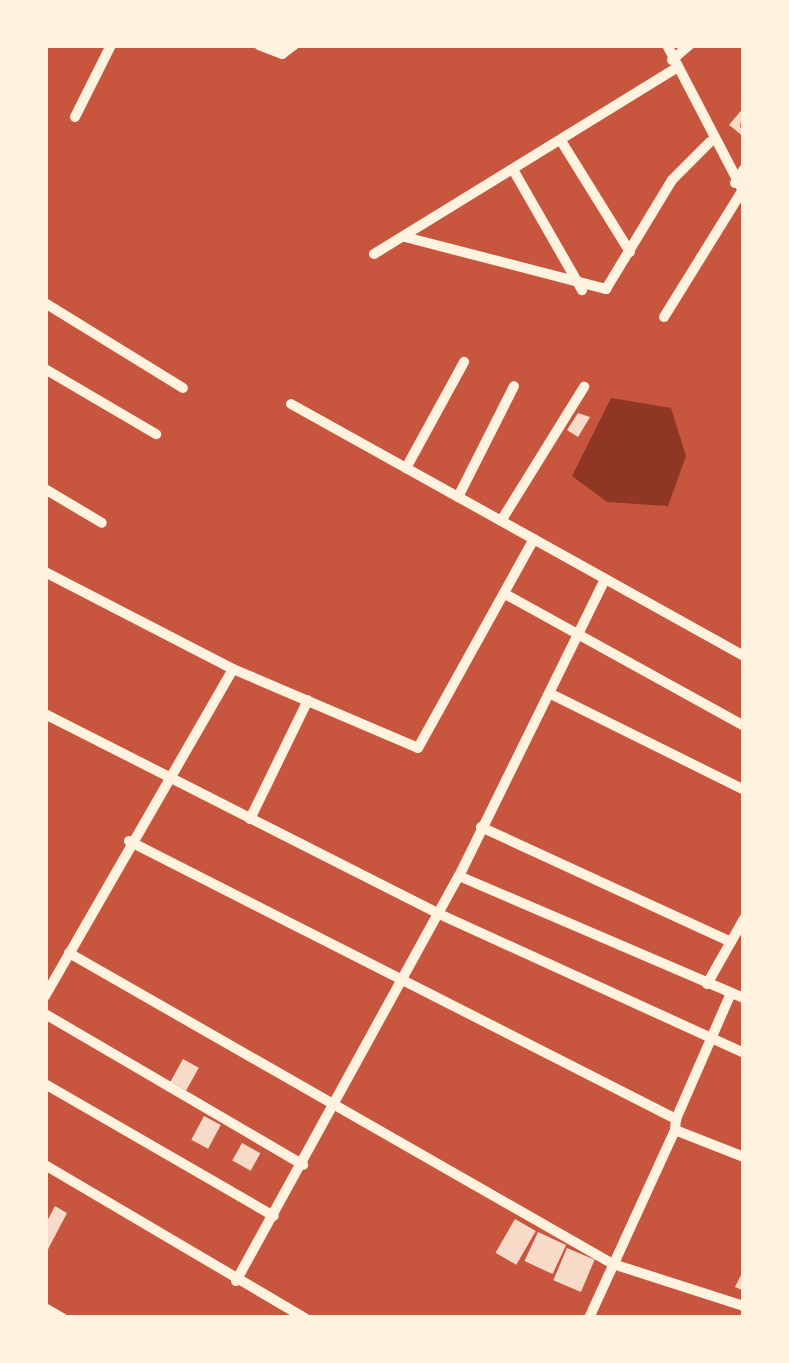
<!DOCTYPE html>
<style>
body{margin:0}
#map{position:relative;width:789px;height:1363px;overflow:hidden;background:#c8553d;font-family:Manrope,sans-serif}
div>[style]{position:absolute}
.water>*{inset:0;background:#8f3625}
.building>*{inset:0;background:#f7dbc8;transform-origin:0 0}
.minor>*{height:10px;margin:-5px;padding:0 5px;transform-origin:5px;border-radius:5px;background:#fff3e0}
span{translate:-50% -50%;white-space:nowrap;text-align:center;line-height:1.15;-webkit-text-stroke:8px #fff3e0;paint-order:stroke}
.frame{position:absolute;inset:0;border:48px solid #fff3e0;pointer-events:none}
</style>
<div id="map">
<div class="water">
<i style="clip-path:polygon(611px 398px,671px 408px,686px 456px,668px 506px,607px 502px,572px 476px)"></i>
</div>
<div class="building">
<i style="clip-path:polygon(744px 107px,740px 126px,744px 137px,729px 125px)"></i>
<i style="clip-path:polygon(578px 413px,590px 417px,578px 437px,567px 430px)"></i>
<i style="left:183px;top:1059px;width:18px;height:26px;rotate:29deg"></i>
<i style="left:204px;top:1116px;width:19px;height:27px;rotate:28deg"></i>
<i style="left:242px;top:1143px;width:21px;height:20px;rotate:29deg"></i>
<i style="clip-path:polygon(55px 1206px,67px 1213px,45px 1255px,45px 1225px)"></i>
<i style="left:515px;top:1219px;width:24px;height:39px;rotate:30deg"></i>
<i style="left:538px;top:1232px;width:31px;height:32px;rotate:25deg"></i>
<i style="left:567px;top:1248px;width:30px;height:35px;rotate:23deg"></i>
<i style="clip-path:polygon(744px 1269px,744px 1291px,735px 1287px)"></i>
</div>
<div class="minor">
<i style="left:259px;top:45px;width:25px;rotate:21deg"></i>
<i style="left:282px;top:54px;width:15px;rotate:-37deg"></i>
<i style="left:667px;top:45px;width:167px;rotate:62.5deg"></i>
<i style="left:672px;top:60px;width:23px;rotate:-41deg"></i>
<i style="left:75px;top:117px;width:80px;rotate:-63.4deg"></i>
<i style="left:563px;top:144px;width:127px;rotate:58.2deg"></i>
<i style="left:515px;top:173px;width:135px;rotate:60.2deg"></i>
<i style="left:735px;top:183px;width:17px;rotate:-57deg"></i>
<i style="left:405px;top:237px;width:208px;rotate:14.5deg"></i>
<i style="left:606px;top:289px;width:127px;rotate:-58.8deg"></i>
<i style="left:672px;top:180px;width:54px;rotate:-45deg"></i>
<i style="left:374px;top:254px;width:353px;rotate:-31.6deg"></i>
<i style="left:45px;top:303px;width:162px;rotate:31.6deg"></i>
<i style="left:664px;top:317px;width:148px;rotate:-58.2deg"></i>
<i style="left:45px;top:369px;width:129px;rotate:30.4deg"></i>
<i style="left:291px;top:404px;width:518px;rotate:29.09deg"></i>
<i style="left:406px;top:468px;width:121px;rotate:-61.3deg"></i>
<i style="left:45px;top:489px;width:66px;rotate:30.8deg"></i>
<i style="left:458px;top:497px;width:124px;rotate:-63.2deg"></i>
<i style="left:501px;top:521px;width:158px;rotate:-58.2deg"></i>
<i style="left:45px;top:572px;width:212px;rotate:27.3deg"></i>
<i style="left:233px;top:669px;width:201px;rotate:23.1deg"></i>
<i style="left:418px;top:748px;width:239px;rotate:-61deg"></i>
<i style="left:505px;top:594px;width:273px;rotate:28.9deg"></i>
<i style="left:551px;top:694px;width:216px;rotate:26.4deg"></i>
<i style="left:45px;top:714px;width:440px;rotate:26.9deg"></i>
<i style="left:437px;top:913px;width:337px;rotate:24.5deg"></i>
<i style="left:250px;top:819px;width:132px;rotate:-64deg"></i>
<i style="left:481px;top:827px;width:275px;rotate:24.7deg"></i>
<i style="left:129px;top:841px;width:614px;rotate:26.94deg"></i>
<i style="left:676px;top:1119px;width:11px;rotate:95deg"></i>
<i style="left:675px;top:1130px;width:74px;rotate:21.4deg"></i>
<i style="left:459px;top:876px;width:310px;rotate:23.2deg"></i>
<i style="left:69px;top:953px;width:627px;rotate:29.76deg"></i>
<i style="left:613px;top:1264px;width:138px;rotate:17.8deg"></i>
<i style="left:707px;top:984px;width:75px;rotate:-60.4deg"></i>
<i style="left:45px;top:996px;width:377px;rotate:-60.1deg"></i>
<i style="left:45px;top:1014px;width:299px;rotate:30.3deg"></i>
<i style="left:45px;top:1084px;width:264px;rotate:30deg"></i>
<i style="left:676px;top:1119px;width:137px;rotate:-66.4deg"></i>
<i style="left:45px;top:1165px;width:302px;rotate:30.5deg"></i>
<i style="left:236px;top:1281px;width:462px;rotate:-61.2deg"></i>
<i style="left:459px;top:876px;width:331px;rotate:-63.8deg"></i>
<i style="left:45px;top:1308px;width:20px;rotate:30deg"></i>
<i style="left:589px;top:1318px;width:207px;rotate:-65.4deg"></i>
</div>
<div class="frame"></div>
</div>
